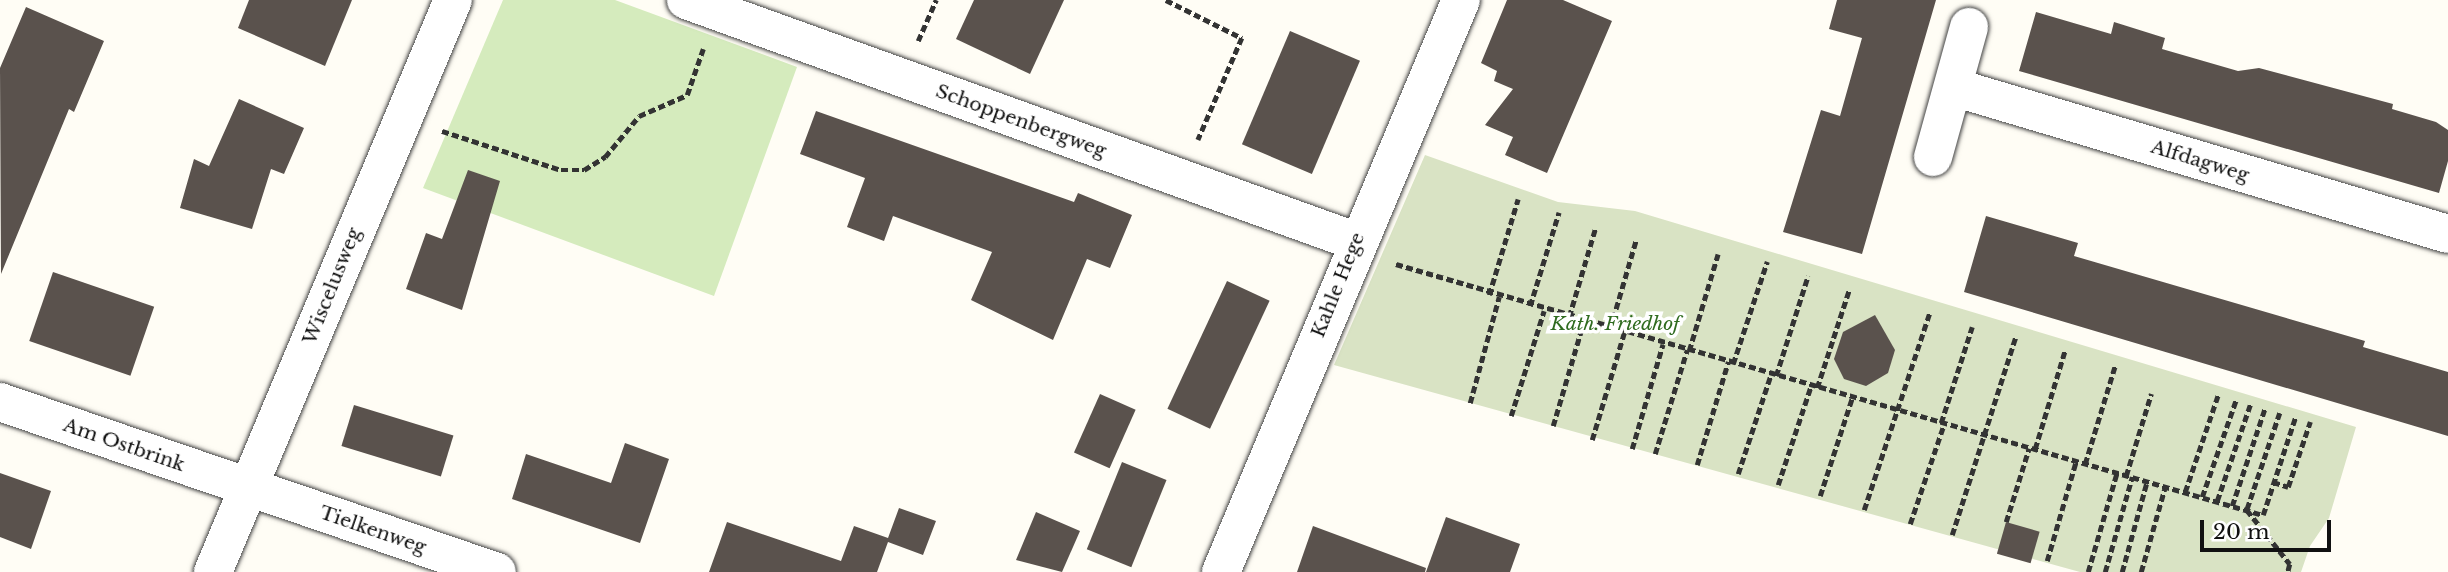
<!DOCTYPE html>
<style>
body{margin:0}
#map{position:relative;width:2448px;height:572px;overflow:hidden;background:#fffdf5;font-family:"Libre Baskerville",serif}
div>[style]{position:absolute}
.green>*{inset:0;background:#d5ebbd}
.cemetery>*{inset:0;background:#d9e3c4}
.building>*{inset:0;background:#5a524d;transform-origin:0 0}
.path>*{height:4.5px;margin-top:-2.25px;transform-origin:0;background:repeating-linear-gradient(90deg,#333 0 7px,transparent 0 10.5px)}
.roads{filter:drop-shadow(0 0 2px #444) drop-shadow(0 0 2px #444)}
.minor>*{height:38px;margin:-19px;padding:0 19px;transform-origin:19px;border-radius:19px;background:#fff}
span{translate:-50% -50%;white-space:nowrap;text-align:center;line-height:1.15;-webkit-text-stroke:7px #fff;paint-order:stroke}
.street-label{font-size:19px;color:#111}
.park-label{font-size:19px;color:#2f6b1f;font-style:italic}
.scale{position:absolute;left:2200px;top:520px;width:131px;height:32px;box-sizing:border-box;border:4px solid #111;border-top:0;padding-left:9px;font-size:21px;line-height:24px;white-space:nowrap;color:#111;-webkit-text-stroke:5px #fff;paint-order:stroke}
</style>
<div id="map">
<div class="green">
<i style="clip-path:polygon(503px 0,615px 0,797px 67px,714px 296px,423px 188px)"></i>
</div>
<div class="cemetery">
<i style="clip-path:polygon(1425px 155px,1558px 202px,1635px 211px,2356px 427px,2329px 518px,2310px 546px,2301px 572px,2080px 572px,1334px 365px)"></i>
</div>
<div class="building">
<i style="clip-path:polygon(249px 0,352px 0,325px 66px,238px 28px)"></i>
<i style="clip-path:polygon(974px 0,1064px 0,1030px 74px,956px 39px)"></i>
<i style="clip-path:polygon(1507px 0,1563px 0,1612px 21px,1547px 173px,1505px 155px,1513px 137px,1485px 125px,1513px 89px,1494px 81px,1497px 71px,1481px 63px)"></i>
<i style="clip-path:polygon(1837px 0,1936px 0,1862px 254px,1783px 232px,1821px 110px,1840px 116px,1862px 38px,1829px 29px)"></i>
<i style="clip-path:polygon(26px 7px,104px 41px,74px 112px,69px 109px,1px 274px,0 68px)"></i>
<i style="clip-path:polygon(2036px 12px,2111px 34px,2114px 22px,2165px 38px,2162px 49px,2238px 71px,2259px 68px,2393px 104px,2392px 109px,2436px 122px,2448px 130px,2448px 161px,2439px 193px,2019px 71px)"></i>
<i style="left:1290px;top:31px;width:76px;height:123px;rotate:23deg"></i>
<i style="clip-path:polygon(239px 99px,304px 128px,284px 174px,271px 169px,252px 229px,180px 208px,194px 159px,209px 166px)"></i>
<i style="clip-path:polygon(816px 111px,1074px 202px,1078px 193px,1132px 215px,1110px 268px,1087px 259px,1053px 340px,971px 300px,992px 252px,893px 216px,884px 241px,847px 227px,865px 178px,800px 154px)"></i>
<i style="clip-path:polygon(468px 170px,500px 181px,462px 310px,406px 289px,426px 233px,442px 239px)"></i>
<i style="clip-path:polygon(1986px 216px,2078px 243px,2074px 256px,2365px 341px,2363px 347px,2448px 372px,2448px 436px,1964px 292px)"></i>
<i style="left:53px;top:272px;width:107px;height:73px;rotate:19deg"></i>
<i style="left:1227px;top:281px;width:47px;height:141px;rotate:25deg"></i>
<i style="clip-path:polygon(1875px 315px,1895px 350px,1888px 373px,1866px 386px,1844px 379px,1834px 359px,1843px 332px)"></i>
<i style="left:1100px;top:394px;width:39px;height:64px;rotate:24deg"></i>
<i style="left:354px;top:405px;width:104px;height:43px;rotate:17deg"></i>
<i style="clip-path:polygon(625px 443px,669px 459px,640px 543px,512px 499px,526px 454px,611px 483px)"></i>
<i style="left:1122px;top:462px;width:48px;height:94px;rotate:22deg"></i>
<i style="clip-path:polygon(0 473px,51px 491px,31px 549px,0 537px)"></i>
<i style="clip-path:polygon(899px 508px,936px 521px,923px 555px,888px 542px,877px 572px,709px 572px,727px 522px,841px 561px,854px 526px,888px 538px)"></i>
<i style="clip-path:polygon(1036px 512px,1080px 531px,1062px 572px,1016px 560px)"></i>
<i style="clip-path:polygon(1446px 517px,1520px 544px,1510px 572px,1426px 572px)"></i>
<i style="left:2006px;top:522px;width:35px;height:33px;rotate:16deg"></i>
<i style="clip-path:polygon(1313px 526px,1426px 568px,1425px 572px,1297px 572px)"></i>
</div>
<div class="path">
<i style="left:1166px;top:0;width:85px;rotate:26.6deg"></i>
<i style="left:1242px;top:38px;width:111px;rotate:113.3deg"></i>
<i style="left:918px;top:41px;width:45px;rotate:-66.3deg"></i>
<i style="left:442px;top:131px;width:125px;rotate:18.1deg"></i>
<i style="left:561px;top:170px;width:23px"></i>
<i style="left:584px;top:170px;width:25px;rotate:-32deg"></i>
<i style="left:605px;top:157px;width:53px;rotate:-50.3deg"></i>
<i style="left:639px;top:116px;width:52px;rotate:-23.6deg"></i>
<i style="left:687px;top:95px;width:49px;rotate:-70.8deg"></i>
<i style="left:1396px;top:264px;width:903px;rotate:16.15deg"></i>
<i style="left:2263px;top:515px;width:102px;rotate:-71.7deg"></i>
<i style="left:1489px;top:295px;width:100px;rotate:-73.2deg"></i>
<i style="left:1530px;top:306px;width:98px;rotate:-72.9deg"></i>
<i style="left:1569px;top:317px;width:92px;rotate:-73.5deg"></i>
<i style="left:1610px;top:329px;width:93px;rotate:-73.7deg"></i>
<i style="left:1689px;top:351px;width:101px;rotate:-73.4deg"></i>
<i style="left:1733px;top:364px;width:108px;rotate:-71.6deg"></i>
<i style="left:1776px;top:376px;width:105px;rotate:-72.3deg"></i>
<i style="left:1817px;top:388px;width:103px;rotate:-71.9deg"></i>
<i style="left:1470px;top:403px;width:110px;rotate:-74.7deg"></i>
<i style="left:2280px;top:413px;width:102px;rotate:108.8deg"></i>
<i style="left:2247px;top:510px;width:69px;rotate:51.5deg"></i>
<i style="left:2290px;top:564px;width:8px;rotate:104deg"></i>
<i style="left:1511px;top:416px;width:110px;rotate:-72.6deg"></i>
<i style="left:1941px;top:423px;width:101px;rotate:-72.1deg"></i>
<i style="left:1553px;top:426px;width:109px;rotate:-73.6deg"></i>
<i style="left:1592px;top:440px;width:112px;rotate:-73.3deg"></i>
<i style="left:1632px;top:449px;width:109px;rotate:-73.6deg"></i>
<i style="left:2035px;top:449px;width:103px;rotate:-73.1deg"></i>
<i style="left:1655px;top:454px;width:109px;rotate:-72.9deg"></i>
<i style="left:2085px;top:464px;width:102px;rotate:-73deg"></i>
<i style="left:1697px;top:465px;width:108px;rotate:-73.2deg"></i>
<i style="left:1738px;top:474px;width:105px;rotate:-71.7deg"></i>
<i style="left:2126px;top:476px;width:86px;rotate:-73deg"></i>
<i style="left:2273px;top:482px;width:16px;rotate:18deg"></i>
<i style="left:2288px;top:487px;width:69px;rotate:-71.3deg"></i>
<i style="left:1778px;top:485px;width:104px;rotate:-71.6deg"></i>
<i style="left:2185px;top:492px;width:102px;rotate:-71.2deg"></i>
<i style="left:1820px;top:496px;width:103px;rotate:-71.9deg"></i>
<i style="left:2202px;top:497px;width:103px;rotate:-70.7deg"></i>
<i style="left:2217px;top:501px;width:102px;rotate:-71deg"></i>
<i style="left:2232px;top:506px;width:103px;rotate:-71.4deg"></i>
<i style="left:1864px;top:510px;width:209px;rotate:-71.6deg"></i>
<i style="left:2006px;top:522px;width:77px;rotate:-72.7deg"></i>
<i style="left:1910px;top:524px;width:106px;rotate:-71.2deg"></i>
<i style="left:1952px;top:535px;width:209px;rotate:-72.2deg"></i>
<i style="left:2047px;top:561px;width:104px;rotate:-73.8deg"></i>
<i style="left:2088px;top:572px;width:104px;rotate:-73.8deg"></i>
<i style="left:2105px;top:572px;width:99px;rotate:-74.1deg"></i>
<i style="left:2122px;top:572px;width:94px;rotate:-74.6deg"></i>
<i style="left:2141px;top:572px;width:88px;rotate:-74.2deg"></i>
</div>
<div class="roads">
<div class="minor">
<i style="left:686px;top:0;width:711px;rotate:19.81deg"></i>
<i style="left:1953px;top:87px;width:516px;rotate:16.54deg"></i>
<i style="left:1933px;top:157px;width:135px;rotate:-74.5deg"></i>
<i style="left:0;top:402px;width:525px;rotate:18.88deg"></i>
<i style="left:213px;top:572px;width:620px;rotate:-67.24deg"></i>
<i style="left:1221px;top:572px;width:620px;rotate:-67.24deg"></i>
</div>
</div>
<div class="street-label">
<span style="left:1021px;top:121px;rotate:20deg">Schoppenbergweg</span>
<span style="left:2200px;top:161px;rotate:17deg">Alfdagweg</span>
<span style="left:1338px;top:285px;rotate:-68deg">Kahle Hege</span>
<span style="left:332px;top:286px;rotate:-68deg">Wiscelusweg</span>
<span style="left:124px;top:445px;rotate:19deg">Am Ostbrink</span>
<span style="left:373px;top:530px;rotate:19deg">Tielkenweg</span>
</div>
<div class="park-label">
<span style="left:1615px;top:324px">Kath. Friedhof</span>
</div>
<div class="scale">20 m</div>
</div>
